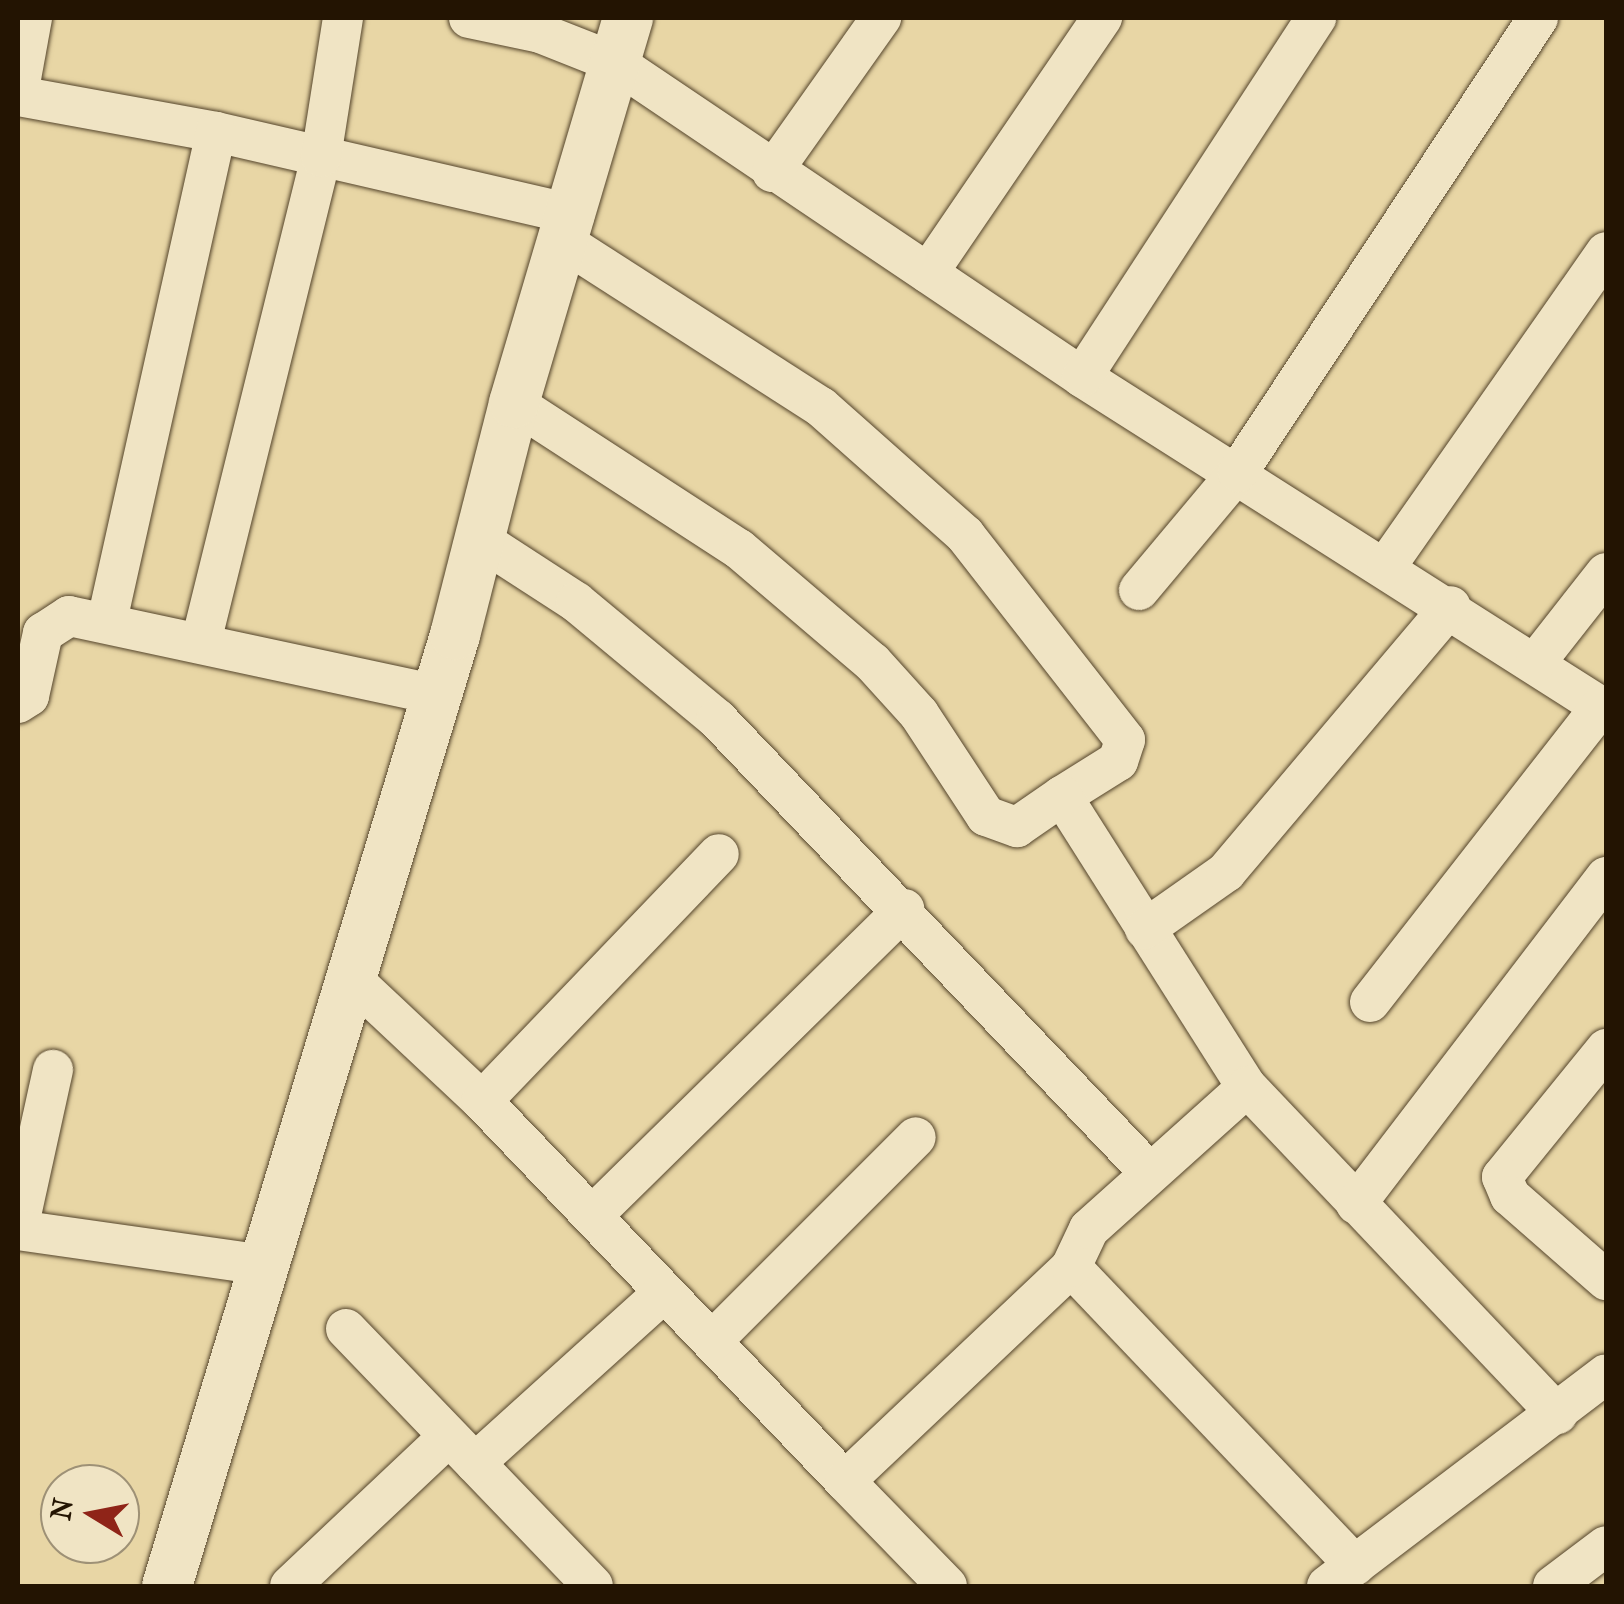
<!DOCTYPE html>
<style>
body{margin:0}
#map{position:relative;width:1624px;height:1604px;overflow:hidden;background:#e8d6a5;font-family:"IM FELL French Canon",serif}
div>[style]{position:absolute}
.roads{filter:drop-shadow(0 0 2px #54442b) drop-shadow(0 0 2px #54442b)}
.minor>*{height:40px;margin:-20px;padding:0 20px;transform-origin:20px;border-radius:20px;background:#f0e4c4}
.tertiary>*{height:50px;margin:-25px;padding:0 25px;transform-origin:25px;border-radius:25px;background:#f0e4c4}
span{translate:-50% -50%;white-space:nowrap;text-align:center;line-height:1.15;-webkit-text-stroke:8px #f0e4c4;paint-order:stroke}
.frame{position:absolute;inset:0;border:20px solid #231402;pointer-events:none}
.north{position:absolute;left:40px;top:1464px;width:100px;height:100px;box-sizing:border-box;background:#f0e4c4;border:2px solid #9e9176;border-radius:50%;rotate:280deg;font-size:28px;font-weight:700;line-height:40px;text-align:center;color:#231402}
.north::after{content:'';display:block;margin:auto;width:35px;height:45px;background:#8f2418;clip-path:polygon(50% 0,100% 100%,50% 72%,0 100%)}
</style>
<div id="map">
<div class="roads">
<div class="minor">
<i style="left:469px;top:18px;width:73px;rotate:11.9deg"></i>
<i style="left:540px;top:33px;width:82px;rotate:21.5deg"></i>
<i style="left:616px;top:63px;width:562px;rotate:33.97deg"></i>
<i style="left:1082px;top:377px;width:621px;rotate:32.44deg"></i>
<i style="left:18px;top:95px;width:78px;rotate:-79.7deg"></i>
<i style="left:18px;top:96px;width:201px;rotate:10.3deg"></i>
<i style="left:216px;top:132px;width:368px;rotate:13deg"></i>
<i style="left:772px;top:172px;width:189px;rotate:-54.7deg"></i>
<i style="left:567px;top:244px;width:302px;rotate:32.7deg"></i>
<i style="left:821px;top:407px;width:193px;rotate:41.6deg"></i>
<i style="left:965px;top:535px;width:260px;rotate:52deg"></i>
<i style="left:1125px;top:740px;width:22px;rotate:108deg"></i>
<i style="left:1118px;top:761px;width:66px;rotate:148deg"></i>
<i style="left:1062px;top:796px;width:345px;rotate:57.6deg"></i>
<i style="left:1247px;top:1087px;width:451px;rotate:46.5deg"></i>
<i style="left:928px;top:273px;width:309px;rotate:-55.7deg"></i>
<i style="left:1082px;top:377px;width:429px;rotate:-56.9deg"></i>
<i style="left:514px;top:403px;width:268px;rotate:33deg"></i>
<i style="left:739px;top:549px;width:175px;rotate:40.4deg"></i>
<i style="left:872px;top:662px;width:70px;rotate:47.9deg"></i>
<i style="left:919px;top:714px;width:122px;rotate:56.7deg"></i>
<i style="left:986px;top:816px;width:33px;rotate:20deg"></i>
<i style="left:1017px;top:827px;width:55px;rotate:-34.6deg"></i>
<i style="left:479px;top:539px;width:116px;rotate:33deg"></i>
<i style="left:576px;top:602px;width:183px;rotate:39.7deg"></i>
<i style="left:717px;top:719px;width:626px;rotate:46.36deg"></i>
<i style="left:1387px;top:565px;width:382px;rotate:-55deg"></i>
<i style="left:1139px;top:590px;width:154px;rotate:-50deg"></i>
<i style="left:1238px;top:472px;width:544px;rotate:-56.54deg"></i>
<i style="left:107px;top:621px;width:501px;rotate:-77.43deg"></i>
<i style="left:201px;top:642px;width:500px;rotate:-76.1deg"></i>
<i style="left:321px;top:157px;width:141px;rotate:-81deg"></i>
<i style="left:1536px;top:662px;width:113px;rotate:-51.8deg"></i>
<i style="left:18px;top:703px;width:13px;rotate:-32deg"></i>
<i style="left:29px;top:696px;width:65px;rotate:-77.5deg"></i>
<i style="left:43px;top:633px;width:31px;rotate:-33deg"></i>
<i style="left:69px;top:616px;width:376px;rotate:12.1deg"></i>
<i style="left:1145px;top:929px;width:99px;rotate:-35.1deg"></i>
<i style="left:1226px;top:872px;width:348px;rotate:-49.8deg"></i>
<i style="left:352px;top:979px;width:178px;rotate:43.2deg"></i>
<i style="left:482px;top:1101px;width:526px;rotate:46.31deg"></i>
<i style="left:1370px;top:1002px;width:375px;rotate:-52deg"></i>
<i style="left:1606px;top:1049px;width:165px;rotate:129.1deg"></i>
<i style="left:1502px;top:1177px;width:21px;rotate:67deg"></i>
<i style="left:1510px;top:1196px;width:128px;rotate:41.2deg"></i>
<i style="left:482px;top:1101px;width:342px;rotate:-46.2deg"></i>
<i style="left:1356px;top:1204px;width:412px;rotate:-52.6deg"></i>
<i style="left:592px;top:1216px;width:438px;rotate:-44.5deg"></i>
<i style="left:18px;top:1229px;width:163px;rotate:-77.6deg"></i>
<i style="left:18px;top:1230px;width:249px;rotate:8.1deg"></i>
<i style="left:1071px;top:1267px;width:412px;rotate:46.4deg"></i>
<i style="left:346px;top:1329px;width:356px;rotate:46.1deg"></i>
<i style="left:712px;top:1341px;width:288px;rotate:-45deg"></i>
<i style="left:475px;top:1463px;width:252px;rotate:-42.1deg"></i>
<i style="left:290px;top:1586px;width:217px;rotate:-43.3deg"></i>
<i style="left:947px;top:1586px;width:146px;rotate:-134.2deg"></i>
<i style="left:845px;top:1481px;width:311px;rotate:-43.4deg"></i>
<i style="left:1071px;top:1267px;width:42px;rotate:-64.7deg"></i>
<i style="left:1089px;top:1229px;width:212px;rotate:-41.9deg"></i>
<i style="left:1327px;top:1586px;width:350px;rotate:-37.2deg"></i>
<i style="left:1553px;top:1586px;width:66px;rotate:-37deg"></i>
</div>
<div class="tertiary">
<i style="left:167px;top:1586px;width:994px;rotate:-73.15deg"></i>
<i style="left:455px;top:635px;width:239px;rotate:-75.7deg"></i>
<i style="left:514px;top:403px;width:402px;rotate:-73.5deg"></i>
</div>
</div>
<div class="frame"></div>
<div class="north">N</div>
</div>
